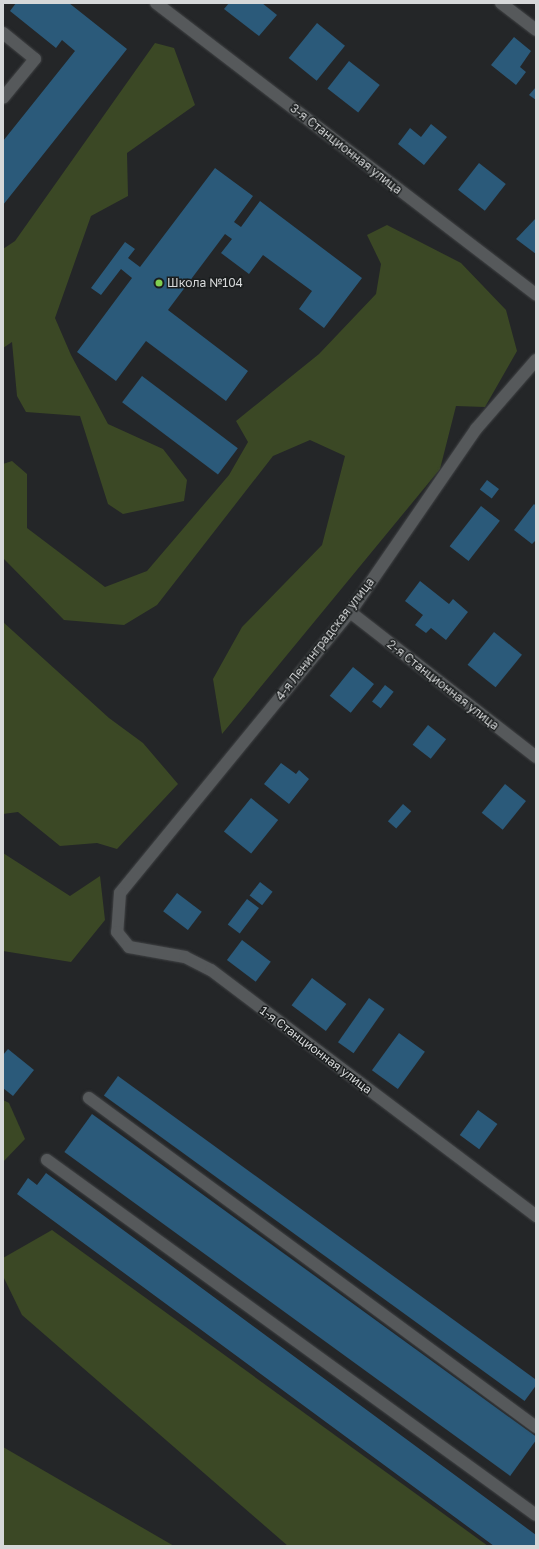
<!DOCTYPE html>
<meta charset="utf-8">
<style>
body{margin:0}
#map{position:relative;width:539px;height:1549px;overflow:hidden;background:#242628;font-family:"Golos Text",sans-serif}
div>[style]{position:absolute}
.green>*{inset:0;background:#3b4825}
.building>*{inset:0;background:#2b5a7a;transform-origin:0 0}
.roads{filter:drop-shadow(0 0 1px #414345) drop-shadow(0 0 1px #414345)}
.minor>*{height:12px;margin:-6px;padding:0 6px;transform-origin:6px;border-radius:6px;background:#56595b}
.dots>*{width:11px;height:11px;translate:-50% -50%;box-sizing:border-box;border:2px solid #1a1d1e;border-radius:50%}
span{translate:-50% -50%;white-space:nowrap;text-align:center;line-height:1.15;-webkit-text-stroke:3px #1a1d1e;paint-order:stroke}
.street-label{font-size:12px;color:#d6d8d9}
.poi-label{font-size:12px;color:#d6d8d9}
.left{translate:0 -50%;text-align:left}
.frame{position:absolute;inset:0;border:4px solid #d6d8d9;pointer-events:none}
</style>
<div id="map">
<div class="green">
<i style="clip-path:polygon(155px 43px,174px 48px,195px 105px,127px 153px,128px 196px,91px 216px,55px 318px,71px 355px,108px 424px,163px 449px,187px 480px,184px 501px,123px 514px,108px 504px,80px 416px,26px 412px,17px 396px,12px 342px,3px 348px,3px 249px,15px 241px)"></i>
<i style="clip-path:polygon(387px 225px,461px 263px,506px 310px,517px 351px,485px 407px,456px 406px,440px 469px,222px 734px,213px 679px,242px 627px,322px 545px,345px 456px,310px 440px,273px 456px,157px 605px,124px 625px,64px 620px,3px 558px,3px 464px,12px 461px,27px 474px,27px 528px,105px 587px,147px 571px,229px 475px,248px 442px,236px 421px,319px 354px,376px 294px,381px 264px,367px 235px)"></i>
<i style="clip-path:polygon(3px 622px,109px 718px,143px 743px,178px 784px,117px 849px,97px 843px,60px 846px,18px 812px,3px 814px)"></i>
<i style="clip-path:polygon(3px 853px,70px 896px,100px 876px,105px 920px,71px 962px,3px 951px)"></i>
<i style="clip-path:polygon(3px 1100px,9px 1103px,25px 1139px,3px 1162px)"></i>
<i style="clip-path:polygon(52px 1230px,488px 1546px,288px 1546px,22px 1315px,3px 1276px,3px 1258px)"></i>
<i style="clip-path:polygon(3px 1447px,174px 1546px,3px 1546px)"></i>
</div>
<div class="building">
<i style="clip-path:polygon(16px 3px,69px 3px,127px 49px,3px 205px,3px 141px,75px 51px,62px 40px,56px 48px,10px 11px)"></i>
<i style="clip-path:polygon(229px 3px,262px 3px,277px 15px,259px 36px,224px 9px)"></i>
<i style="left:317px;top:23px;width:36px;height:45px;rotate:39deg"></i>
<i style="clip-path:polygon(514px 37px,531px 51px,520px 67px,526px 72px,516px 85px,491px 65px)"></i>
<i style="left:349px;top:61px;width:39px;height:35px;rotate:38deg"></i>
<i style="clip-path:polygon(536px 87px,536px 100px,529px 95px)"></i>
<i style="clip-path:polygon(431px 124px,447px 137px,424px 165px,398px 144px,410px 128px,421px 137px)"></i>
<i style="left:479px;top:163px;width:34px;height:34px;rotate:38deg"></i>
<i style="clip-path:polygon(215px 168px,253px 196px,234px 222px,241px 227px,260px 201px,362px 278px,324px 328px,299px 309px,312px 291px,263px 255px,249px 274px,221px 253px,232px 239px,225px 234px,168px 310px,248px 371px,226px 401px,146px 341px,116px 381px,77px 352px,132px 278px,121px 269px,101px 295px,91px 288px,125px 242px,135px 249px,128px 258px,140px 267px)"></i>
<i style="clip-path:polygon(536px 218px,536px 254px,516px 239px)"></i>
<i style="left:142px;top:376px;width:120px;height:33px;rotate:37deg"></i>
<i style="left:487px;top:480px;width:15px;height:12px;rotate:37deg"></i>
<i style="clip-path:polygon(534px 504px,536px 506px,536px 540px,532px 544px,514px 530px)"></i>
<i style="left:481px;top:506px;width:24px;height:51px;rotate:38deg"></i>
<i style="clip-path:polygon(420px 581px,449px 604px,453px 599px,468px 612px,446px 640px,431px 628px,426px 633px,415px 625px,423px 615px,405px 601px)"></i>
<i style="left:494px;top:632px;width:36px;height:42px;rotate:39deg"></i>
<i style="left:353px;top:667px;width:27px;height:37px;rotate:39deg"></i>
<i style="left:385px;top:685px;width:11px;height:21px;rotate:38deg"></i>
<i style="left:428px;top:725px;width:23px;height:25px;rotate:38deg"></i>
<i style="clip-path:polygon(281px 763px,296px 774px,299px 770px,309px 779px,289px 804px,264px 784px)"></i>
<i style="left:505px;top:784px;width:27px;height:37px;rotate:39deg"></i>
<i style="left:251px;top:798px;width:35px;height:43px;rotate:39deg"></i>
<i style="left:403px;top:804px;width:11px;height:23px;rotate:41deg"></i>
<i style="left:260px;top:882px;width:16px;height:17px;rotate:38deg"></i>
<i style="left:177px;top:893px;width:31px;height:23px;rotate:37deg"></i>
<i style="left:247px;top:899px;width:15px;height:32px;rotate:37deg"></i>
<i style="left:242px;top:940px;width:36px;height:25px;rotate:37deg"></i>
<i style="left:312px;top:978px;width:43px;height:34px;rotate:37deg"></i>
<i style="left:369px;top:998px;width:19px;height:54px;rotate:35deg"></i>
<i style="left:399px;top:1033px;width:32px;height:46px;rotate:36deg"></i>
<i style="clip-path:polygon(8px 1049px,34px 1070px,13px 1096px,3px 1088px,3px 1055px)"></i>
<i style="left:118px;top:1076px;width:520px;height:24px;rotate:36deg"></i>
<i style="left:478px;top:1110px;width:24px;height:31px;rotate:36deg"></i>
<i style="left:92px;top:1114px;width:551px;height:47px;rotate:36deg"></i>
<i style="clip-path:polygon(46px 1173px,536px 1535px,536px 1546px,494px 1546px,17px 1194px,28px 1178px,37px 1185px)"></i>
</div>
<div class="roads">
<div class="minor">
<i style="left:156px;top:3px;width:479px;rotate:37.5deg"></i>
<i style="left:501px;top:3px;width:44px;rotate:37.6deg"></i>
<i style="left:3px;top:33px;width:41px;rotate:39.1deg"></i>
<i style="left:35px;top:59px;width:50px;rotate:129.4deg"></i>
<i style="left:536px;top:360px;width:91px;rotate:131deg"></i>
<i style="left:476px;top:429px;width:222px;rotate:124.5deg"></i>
<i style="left:350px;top:612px;width:363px;rotate:129.3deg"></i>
<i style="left:120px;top:893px;width:39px;rotate:94deg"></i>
<i style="left:117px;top:932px;width:19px;rotate:51deg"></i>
<i style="left:129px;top:947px;width:57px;rotate:10.1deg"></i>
<i style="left:185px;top:957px;width:29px;rotate:27deg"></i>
<i style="left:211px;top:970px;width:408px;rotate:37.1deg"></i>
<i style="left:350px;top:612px;width:236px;rotate:37.9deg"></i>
<i style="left:89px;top:1098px;width:555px;rotate:36.35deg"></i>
<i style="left:47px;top:1160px;width:604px;rotate:35.98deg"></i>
</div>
</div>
<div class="dots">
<i style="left:159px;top:283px;background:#81d050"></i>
</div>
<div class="street-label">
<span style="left:346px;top:149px;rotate:38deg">3-я Станционная улица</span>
<span style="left:325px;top:639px;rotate:-52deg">4-я Ленинградская улица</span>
<span style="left:443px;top:685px;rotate:38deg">2-я Станционная улица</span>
<span style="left:316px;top:1050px;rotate:37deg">1-я Станционная улица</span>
</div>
<div class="poi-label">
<span class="left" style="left:167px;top:283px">Школа №104</span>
</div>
<div class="frame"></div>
</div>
